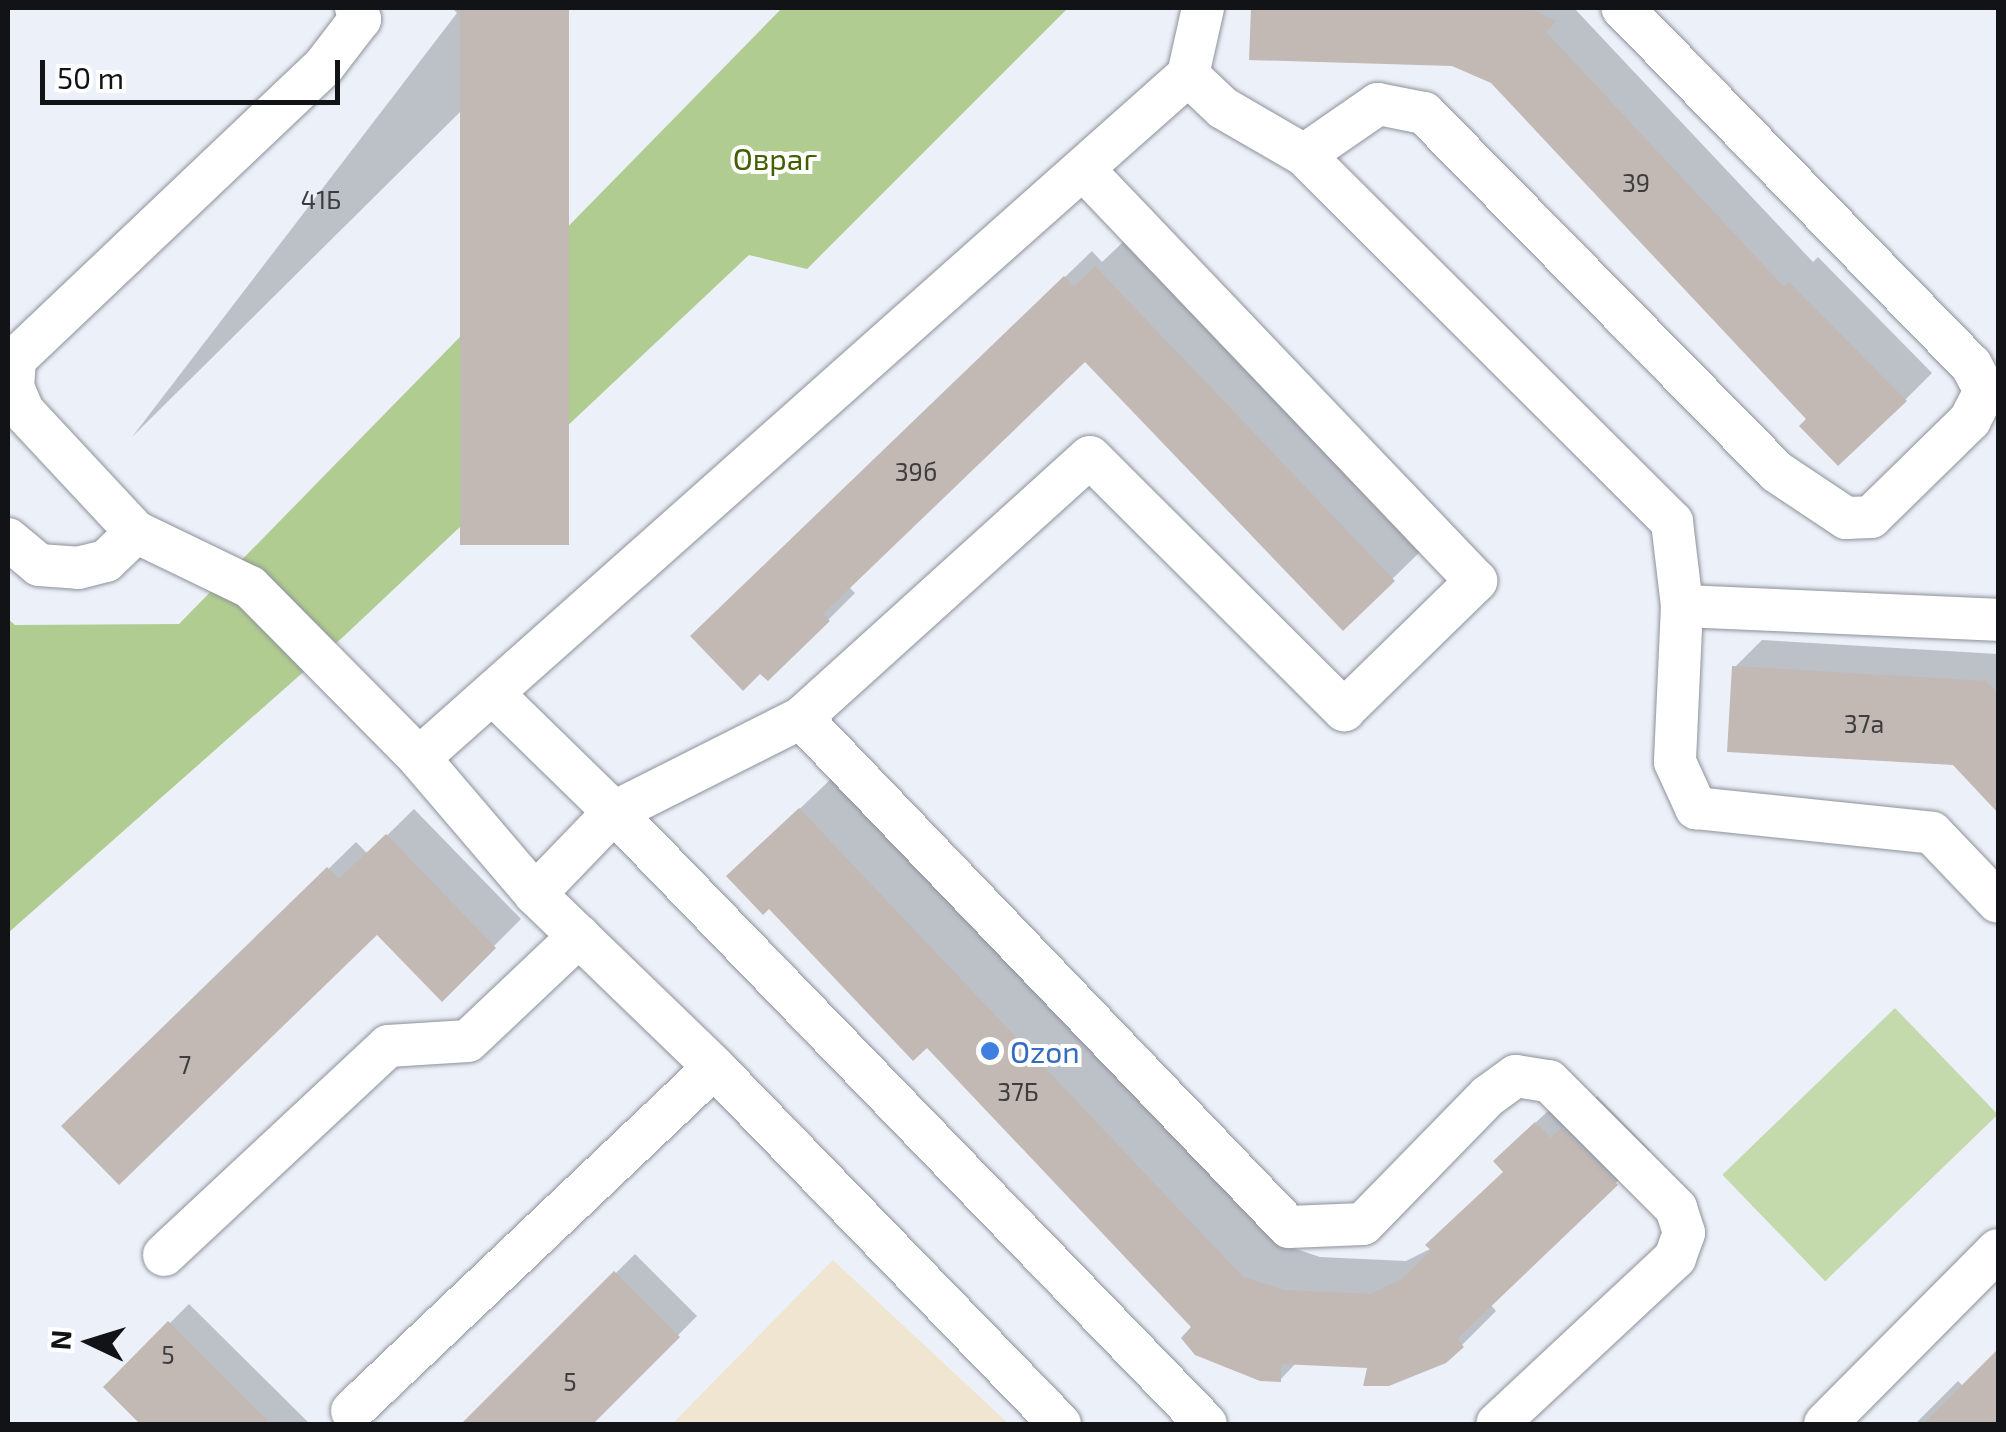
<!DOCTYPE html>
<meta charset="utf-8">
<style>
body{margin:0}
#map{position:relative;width:2006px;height:1432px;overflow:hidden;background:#ecf1f9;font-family:"Exo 2",sans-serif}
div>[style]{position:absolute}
.education>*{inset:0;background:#f0e5d0}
.green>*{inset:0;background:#c4d9ac;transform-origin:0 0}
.forest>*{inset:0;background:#b1cc90}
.shadow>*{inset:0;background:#0003}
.building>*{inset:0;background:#c2b8b4;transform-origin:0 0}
.roads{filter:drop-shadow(0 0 2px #8d9199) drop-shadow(0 0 2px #8d9199)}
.minor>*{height:42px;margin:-21px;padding:0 21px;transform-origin:21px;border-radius:21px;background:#fff}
.dots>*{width:28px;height:28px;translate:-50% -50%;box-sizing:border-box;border:5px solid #fff;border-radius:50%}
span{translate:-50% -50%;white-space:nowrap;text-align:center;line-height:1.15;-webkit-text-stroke:8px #fff;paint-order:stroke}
.number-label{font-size:25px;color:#3d3c3e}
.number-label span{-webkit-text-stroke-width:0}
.park-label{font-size:30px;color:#426001}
.shop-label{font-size:30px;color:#366cbe}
.left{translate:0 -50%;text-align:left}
.frame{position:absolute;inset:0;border:10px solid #111316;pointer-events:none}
.north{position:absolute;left:40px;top:1292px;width:100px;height:100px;-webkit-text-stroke:8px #fff;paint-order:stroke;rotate:274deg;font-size:28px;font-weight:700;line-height:40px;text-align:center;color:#111316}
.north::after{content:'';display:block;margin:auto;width:35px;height:45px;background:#111316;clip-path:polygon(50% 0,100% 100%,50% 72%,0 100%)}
.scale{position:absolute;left:40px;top:60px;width:300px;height:45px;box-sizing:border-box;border:5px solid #111316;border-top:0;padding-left:12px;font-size:30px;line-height:35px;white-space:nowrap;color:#111316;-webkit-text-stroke:8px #fff;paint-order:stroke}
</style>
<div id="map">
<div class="education">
<i style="clip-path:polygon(833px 1260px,1009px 1424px,672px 1424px)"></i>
</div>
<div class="green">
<i style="left:1895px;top:1008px;width:148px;height:240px;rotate:46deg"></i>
</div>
<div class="forest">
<i style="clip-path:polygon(782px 8px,1068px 8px,807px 269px,749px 255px,343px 637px,8px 933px,8px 619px,15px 625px,179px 624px)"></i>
</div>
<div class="shadow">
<i style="clip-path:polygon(452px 8px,565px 8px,132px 437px,457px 13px)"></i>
<i style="clip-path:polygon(1253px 8px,1574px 8px,1813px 262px,1818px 257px,1932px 373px,1905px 400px,1810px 419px,1493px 81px,1452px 64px,1252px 58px)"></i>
<i style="clip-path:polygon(1123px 242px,1420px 552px,1343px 627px,1085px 358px,848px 586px,855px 593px,828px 620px,720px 609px,1092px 251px,1102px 262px)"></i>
<i style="clip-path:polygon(1762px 640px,1998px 654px,1998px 808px,1954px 763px,1735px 667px)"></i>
<i style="clip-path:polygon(834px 776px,1278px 1243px,1320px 1257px,1406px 1261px,1432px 1248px,1506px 1171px,1531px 1127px,1571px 1089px,1587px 1105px,1597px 1096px,1650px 1150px,1490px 1304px,1496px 1311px,1462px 1345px,1370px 1365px,1297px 1362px,1280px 1380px,1195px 1327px,764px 843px)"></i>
<i style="clip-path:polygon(414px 809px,521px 919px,442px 998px,377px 931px,65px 1126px,356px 842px,368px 854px)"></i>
<i style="clip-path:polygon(635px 1254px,697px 1316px,590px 1424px,464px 1424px)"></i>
<i style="clip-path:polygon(189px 1304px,310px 1424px,144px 1424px,106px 1387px)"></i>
<i style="clip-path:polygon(1998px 1352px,1998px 1424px,1915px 1424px,1958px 1381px,1964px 1387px)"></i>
</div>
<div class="building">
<i style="left:460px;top:8px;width:109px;height:537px"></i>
<i style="clip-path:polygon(1251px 8px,1529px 8px,1556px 21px,1546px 32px,1784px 287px,1789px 282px,1907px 401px,1838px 466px,1799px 426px,1806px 419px,1491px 83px,1452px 66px,1249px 60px)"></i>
<i style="clip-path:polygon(1095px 266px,1395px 581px,1343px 631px,1085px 362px,823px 614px,830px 621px,768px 681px,760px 674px,743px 691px,690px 636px,1064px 276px,1074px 287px)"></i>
<i style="clip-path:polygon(1732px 666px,1986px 681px,1998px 693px,1998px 813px,1953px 765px,1727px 752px)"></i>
<i style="clip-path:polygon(799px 808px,1243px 1277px,1285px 1290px,1370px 1294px,1402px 1279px,1431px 1250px,1425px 1245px,1503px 1172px,1493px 1161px,1535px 1122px,1551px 1138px,1561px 1128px,1618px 1185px,1457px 1339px,1464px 1347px,1446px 1363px,1389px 1386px,1363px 1386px,1367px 1368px,1281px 1364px,1281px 1382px,1260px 1381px,1195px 1355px,1181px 1338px,1191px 1327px,927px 1048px,913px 1061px,769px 909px,763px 915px,726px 876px)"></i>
<i style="clip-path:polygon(386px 834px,496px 948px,442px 1002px,377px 935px,119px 1185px,61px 1126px,327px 867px,339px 879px)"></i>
<i style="clip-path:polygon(614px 1271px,680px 1337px,593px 1424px,461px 1424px)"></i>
<i style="clip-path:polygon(168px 1321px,271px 1424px,140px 1424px,103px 1387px)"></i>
<i style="clip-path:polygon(1998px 1349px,1998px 1424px,1923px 1424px)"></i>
</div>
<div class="roads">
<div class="minor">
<i style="left:356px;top:8px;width:12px;rotate:70deg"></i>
<i style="left:360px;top:19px;width:59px;rotate:127.5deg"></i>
<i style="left:324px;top:66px;width:426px;rotate:136.5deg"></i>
<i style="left:15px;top:359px;width:28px;rotate:94deg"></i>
<i style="left:13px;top:387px;width:26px;rotate:67deg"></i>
<i style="left:23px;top:411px;width:166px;rotate:47deg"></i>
<i style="left:136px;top:532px;width:127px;rotate:25.8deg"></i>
<i style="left:250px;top:587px;width:240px;rotate:45.3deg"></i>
<i style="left:419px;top:758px;width:179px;rotate:49.5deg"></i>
<i style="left:535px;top:894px;width:249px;rotate:44deg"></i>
<i style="left:714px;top:1067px;width:497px;rotate:45.9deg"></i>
<i style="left:1188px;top:75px;width:48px;rotate:43.3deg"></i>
<i style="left:1223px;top:108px;width:94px;rotate:30.1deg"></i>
<i style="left:1304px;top:155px;width:520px;rotate:44.92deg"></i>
<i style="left:1672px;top:522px;width:85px;rotate:83.2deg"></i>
<i style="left:1682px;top:606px;width:316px;rotate:2.5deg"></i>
<i style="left:1304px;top:155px;width:90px;rotate:-34.6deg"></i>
<i style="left:1378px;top:104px;width:47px;rotate:11.1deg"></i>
<i style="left:1424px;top:113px;width:503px;rotate:45.48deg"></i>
<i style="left:1777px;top:472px;width:83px;rotate:33.7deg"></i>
<i style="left:1846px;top:518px;width:25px;rotate:-2deg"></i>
<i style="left:1871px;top:517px;width:139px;rotate:-44.4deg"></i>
<i style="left:1970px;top:420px;width:33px;rotate:-63deg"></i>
<i style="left:1985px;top:391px;width:30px;rotate:-118deg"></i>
<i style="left:1971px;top:365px;width:499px;rotate:-134.3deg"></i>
<i style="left:8px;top:539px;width:40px;rotate:40deg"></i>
<i style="left:39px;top:565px;width:39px;rotate:4deg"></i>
<i style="left:78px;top:568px;width:29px;rotate:-14deg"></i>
<i style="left:106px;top:561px;width:42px;rotate:-44deg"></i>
<i style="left:1682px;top:606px;width:156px;rotate:92.6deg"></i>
<i style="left:1675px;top:762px;width:51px;rotate:65.5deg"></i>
<i style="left:1696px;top:808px;width:237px;rotate:6deg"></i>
<i style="left:1932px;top:833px;width:95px;rotate:46.3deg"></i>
<i style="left:493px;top:694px;width:169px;rotate:44.3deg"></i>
<i style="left:614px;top:812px;width:209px;rotate:-26.7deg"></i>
<i style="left:801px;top:718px;width:705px;rotate:46.21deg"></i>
<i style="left:1289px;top:1227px;width:74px;rotate:-2.3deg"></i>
<i style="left:1363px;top:1224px;width:179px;rotate:-45.7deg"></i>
<i style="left:1488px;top:1096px;width:34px;rotate:-36deg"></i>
<i style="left:1516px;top:1076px;width:33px;rotate:9deg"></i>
<i style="left:1549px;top:1081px;width:180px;rotate:45deg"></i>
<i style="left:1676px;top:1208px;width:26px;rotate:72deg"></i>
<i style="left:1684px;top:1233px;width:27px;rotate:110deg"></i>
<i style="left:1675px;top:1258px;width:243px;rotate:137deg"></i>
<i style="left:801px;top:718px;width:389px;rotate:-42.1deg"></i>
<i style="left:1090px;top:457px;width:359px;rotate:44.9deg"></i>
<i style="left:1344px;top:710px;width:185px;rotate:-44.3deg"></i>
<i style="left:1476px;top:581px;width:567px;rotate:-133.64deg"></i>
<i style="left:419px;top:758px;width:1029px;rotate:-41.61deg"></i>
<i style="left:1188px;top:75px;width:69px;rotate:-77.4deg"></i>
<i style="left:535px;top:894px;width:114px;rotate:-46.1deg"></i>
<i style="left:614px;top:812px;width:851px;rotate:45.95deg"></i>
<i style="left:164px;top:1255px;width:306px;rotate:-43deg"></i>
<i style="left:388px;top:1046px;width:80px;rotate:-3.6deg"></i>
<i style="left:468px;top:1041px;width:153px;rotate:-43.4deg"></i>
<i style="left:352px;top:1411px;width:499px;rotate:-43.5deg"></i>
<i style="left:1825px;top:1424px;width:245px;rotate:-45.2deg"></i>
</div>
</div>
<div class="dots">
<i style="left:990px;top:1051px;background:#3f7fe0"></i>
</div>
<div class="number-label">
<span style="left:1636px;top:182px">39</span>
<span style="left:321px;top:199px">41Б</span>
<span style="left:916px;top:471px">39б</span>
<span style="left:1864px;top:723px">37а</span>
<span style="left:185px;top:1064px">7</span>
<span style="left:1018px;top:1091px">37Б</span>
<span style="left:168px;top:1354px">5</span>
<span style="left:570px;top:1381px">5</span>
</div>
<div class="park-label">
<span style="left:775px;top:158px">Овраг</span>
</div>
<div class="shop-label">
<span class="left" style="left:1010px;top:1051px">Ozon</span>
</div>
<div class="frame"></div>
<div class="north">N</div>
<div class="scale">50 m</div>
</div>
